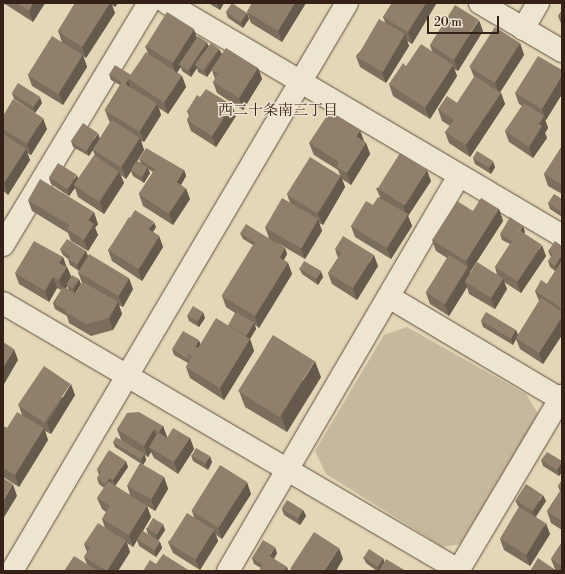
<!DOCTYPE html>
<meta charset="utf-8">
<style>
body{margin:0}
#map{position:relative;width:565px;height:574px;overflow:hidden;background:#e3d7b7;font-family:"Libre Bodoni","Noto Serif JP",serif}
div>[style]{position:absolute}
.green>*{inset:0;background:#c6b89c}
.roads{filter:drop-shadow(0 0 1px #614e40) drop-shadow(0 0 1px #614e40)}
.street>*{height:22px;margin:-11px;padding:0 11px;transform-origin:11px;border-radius:11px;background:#ede5d0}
.wall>*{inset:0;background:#7c6e5c}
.shaded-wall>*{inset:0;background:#655a4b}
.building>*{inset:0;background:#90806b;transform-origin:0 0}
span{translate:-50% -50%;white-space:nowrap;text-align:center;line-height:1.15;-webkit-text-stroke:3px #ede5d0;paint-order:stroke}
.neighbourhood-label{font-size:15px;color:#362118}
.frame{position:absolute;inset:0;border:4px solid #362118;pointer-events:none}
.scale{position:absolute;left:427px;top:16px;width:72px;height:18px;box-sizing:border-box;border:2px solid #362118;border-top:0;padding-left:5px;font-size:12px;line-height:14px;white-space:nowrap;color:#362118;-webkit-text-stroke:3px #ede5d0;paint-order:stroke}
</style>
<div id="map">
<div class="green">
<i style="clip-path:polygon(407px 327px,526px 394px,538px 414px,460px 544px,443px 547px,326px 474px,315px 451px,384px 335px)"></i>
</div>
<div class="roads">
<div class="street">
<i style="left:167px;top:3px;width:459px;rotate:30.5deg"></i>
<i style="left:480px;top:3px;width:95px;rotate:30.3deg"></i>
<i style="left:523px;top:29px;width:30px;rotate:-60deg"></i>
<i style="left:3px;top:245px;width:283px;rotate:-58.9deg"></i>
<i style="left:389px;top:297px;width:199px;rotate:30.8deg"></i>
<i style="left:3px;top:303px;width:530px;rotate:30.39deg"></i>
<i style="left:12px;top:571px;width:659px;rotate:-59.47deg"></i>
<i style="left:228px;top:571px;width:458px;rotate:-59.7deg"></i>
<i style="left:458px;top:571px;width:204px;rotate:-59.3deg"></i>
</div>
</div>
<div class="wall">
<i style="clip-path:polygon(5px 3px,45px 3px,33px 22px,5px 4px)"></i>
<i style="clip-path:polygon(75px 3px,118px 3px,115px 7px,112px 5px,115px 13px,86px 58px,83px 56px,87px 67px,63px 105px,32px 86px,28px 75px,62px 42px,58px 31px)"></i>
<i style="clip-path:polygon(208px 3px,224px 3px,220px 10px)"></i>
<i style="clip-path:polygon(252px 3px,306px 3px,282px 42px,251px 23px,247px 12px)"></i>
<i style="clip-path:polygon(392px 3px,435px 3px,436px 4px,412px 44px,407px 41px,409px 46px,386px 83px,360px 67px,356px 56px,385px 22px,383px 17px)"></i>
<i style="clip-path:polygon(562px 10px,562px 26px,558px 16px)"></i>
<i style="clip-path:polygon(226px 12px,247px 13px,249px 19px,243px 28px,228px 18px)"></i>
<i style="clip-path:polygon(483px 31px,458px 71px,454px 69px,457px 76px,430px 119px,393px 96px,389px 84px,406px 66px,432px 51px,430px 45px)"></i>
<i style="clip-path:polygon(197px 38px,221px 54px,258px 68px,262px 79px,243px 110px,217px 93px,213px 82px,215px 79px,212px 70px,207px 77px,198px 72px,197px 68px,191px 77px,182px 71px,181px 67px,177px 72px,182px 76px,186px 87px,168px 114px,159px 108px,161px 115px,144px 142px,141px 141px,144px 150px,137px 161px,141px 163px,139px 159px,184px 170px,186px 176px,181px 185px,190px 199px,173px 225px,143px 206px,139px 194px,153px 172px,148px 169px,150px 173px,144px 183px,133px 176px,131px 171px,126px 179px,121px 175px,124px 183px,104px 214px,78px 197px,75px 188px,69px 196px,51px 184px,49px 178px,78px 179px,95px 156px,93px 150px,89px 156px,73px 147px,71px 141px,100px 138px,110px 122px,109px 121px,105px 110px,120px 85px,111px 80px,109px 74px,131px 75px,148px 53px,145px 46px)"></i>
<i style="clip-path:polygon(520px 43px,524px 55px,500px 92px,501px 93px,505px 104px,470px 157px,449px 143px,445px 132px,450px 126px,442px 121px,438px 109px,457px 103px,474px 77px,470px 67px)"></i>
<i style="clip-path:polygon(562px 70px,562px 94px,546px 120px,545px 120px,548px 128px,545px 133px,547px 138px,533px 158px,509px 142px,505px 131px,522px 106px,519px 104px,515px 93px)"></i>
<i style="clip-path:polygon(12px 93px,42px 103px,35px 113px,14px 99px)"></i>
<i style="clip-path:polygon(187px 111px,236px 116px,216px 147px,191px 131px,187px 120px,189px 116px)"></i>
<i style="clip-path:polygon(3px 116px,47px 129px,31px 155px,27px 153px,30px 160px,8px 195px,3px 191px)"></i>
<i style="clip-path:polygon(364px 141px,366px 143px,370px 154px,351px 185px,342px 179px,345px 187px,323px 225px,319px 223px,322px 231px,305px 259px,276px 242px,285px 248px,287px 254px,284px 260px,288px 263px,292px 274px,259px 328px,255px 325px,256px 329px,250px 339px,254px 351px,224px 400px,190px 378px,186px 367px,188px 363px,174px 355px,172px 349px,200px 344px,228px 326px,235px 313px,226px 307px,222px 296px,253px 245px,243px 239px,240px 233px,269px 238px,265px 227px,290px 203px,287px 194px,340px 175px,338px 170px,314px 155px,309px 143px)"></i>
<i style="clip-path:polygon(562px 146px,562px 194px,548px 186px,544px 174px)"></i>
<i style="clip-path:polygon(473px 158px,495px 167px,491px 174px,475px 164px)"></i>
<i style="clip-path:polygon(431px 181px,408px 216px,412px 226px,391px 259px,355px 237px,351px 226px,373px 205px,380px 197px,376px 188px)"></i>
<i style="clip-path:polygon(562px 199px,562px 217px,550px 209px,548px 203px)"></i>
<i style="clip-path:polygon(28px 200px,98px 224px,95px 228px,98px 235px,88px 251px,71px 241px,68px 233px,32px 211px)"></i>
<i style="clip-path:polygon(499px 209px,503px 221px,470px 272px,470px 273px,497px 275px,495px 267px,510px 244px,502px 240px,500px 234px,525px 232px,524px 233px,546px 256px,521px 293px,504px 282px,507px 289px,495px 309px,469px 294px,467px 287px,449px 316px,430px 304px,426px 293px,447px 258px,436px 251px,432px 240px,473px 211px)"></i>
<i style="clip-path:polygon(131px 218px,156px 227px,153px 232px,159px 236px,163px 247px,142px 281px,112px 261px,108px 250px)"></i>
<i style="clip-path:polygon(562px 246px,562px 335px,543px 364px,520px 349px,516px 339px,513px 345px,483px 327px,481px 321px,516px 330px,518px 335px,539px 301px,535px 291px,547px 284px,555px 271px,550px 267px,548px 261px,551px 257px,548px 251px)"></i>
<i style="clip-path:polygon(60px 249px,86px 251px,88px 256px,133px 289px,123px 307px,119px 305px,122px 314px,113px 330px,91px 336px,69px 323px,67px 316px,55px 309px,53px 303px,61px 290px,57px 288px,49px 302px,19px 284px,15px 273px,63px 257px,66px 266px,67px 267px,71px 276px,81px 284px,75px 294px,69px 290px,67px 286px,66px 288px,76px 294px,82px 283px,78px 272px,79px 271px,70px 265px,68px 259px,63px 255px)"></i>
<i style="clip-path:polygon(335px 249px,378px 266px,357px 300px,332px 284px,328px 273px,338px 258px)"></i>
<i style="clip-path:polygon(299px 268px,323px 277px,318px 285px,302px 274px)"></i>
<i style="clip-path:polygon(187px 315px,205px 318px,199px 327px,189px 321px)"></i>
<i style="clip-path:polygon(321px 377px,287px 432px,245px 407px,239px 391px)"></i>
<i style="clip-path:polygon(75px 395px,51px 434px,45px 431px,48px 440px,19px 487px,3px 477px,3px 426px,7px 428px,22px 415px,19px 406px)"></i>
<i style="clip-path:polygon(163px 426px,167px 437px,190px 438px,194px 449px,178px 474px,154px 458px,151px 452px,148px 457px,145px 455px,146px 460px,143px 465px,115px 447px,113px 442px,121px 440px,117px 429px)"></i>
<i style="clip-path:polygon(191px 455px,212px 462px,208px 470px,193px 461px)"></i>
<i style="clip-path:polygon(541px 460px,562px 461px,562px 472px,559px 476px,543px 466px)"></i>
<i style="clip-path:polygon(128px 467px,115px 486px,130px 495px,127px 485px,164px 477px,168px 489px,155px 511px,147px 506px,151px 517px,143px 531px,160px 542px,162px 548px,156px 557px,139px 546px,137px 540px,133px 547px,127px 543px,130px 552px,118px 571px,64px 571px,87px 564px,84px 557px,87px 552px,84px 544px,105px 528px,102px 519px,106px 512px,102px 509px,97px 498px,104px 488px,99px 484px,97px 478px,99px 475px,97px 469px)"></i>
<i style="clip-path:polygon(562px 480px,562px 530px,551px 523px,547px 511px,560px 491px,558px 486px)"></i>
<i style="clip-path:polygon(251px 494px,222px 539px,216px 535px,218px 541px,200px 570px,173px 553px,168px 542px,194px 517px,192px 511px)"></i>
<i style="clip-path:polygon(515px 500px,546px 501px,536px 517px,550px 534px,530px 566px,504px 550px,500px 539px,519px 507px,518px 506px)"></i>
<i style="clip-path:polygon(282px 509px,303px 510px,306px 516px,300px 525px,284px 515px)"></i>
<i style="clip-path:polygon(146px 528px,165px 530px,158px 541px,148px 534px)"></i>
<i style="clip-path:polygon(562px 542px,562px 571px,530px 571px,555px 569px,551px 559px)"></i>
<i style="clip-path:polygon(277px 553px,274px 559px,287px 567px,288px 571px,259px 571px,261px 568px,254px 564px,252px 558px)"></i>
<i style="clip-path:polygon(363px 557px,383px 558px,384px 562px,406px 571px,377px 571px,366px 563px)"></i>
</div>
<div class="shaded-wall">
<i style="clip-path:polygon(33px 3px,45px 3px,33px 22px,29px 11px)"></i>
<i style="clip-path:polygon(110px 3px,111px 3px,115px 13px,86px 58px,82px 47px)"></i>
<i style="clip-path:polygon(113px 3px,118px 3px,115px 7px)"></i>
<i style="clip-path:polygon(217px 3px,224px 3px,220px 10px)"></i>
<i style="clip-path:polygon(295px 3px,306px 3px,282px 42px,278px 31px)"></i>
<i style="clip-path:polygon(426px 3px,435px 3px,436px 4px,412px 44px,408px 32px)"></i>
<i style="clip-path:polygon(247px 13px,249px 19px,243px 28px,241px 22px)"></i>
<i style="clip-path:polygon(479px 20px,483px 31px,458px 71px,454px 60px)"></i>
<i style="clip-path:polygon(194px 29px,198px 41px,180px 65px,181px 67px,176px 74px,172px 63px)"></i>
<i style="clip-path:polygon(405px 34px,409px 46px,386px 83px,382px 72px)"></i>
<i style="clip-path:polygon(207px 42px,209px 48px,196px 66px,197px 68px,191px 77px,189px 71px)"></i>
<i style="clip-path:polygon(520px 43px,524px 55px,499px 94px,495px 83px)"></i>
<i style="clip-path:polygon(219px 49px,222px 54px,207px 77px,205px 71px)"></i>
<i style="clip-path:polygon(83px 55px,87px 67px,63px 105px,59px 94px)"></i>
<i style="clip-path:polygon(453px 65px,457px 76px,430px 119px,425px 108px)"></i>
<i style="clip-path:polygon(258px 68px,262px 79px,243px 110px,239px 98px)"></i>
<i style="clip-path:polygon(182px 76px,186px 87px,168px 114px,164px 103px)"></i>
<i style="clip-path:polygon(562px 76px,562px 94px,546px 120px,542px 109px)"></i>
<i style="clip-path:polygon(128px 80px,130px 86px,128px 90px,125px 84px)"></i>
<i style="clip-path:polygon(501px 93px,505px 104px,470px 157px,466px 145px)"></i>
<i style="clip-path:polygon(40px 97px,42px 103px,35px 113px,33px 107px)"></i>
<i style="clip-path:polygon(157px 104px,161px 115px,144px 142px,140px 131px)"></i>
<i style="clip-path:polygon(232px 105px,236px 116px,216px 147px,212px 136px)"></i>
<i style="clip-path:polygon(544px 116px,548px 128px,545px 133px,547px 138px,533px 158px,529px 147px,539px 124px)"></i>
<i style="clip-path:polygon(43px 118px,47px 129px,31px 155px,27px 144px)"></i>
<i style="clip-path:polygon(360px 130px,364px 141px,360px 148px,356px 136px)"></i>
<i style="clip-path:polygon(98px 133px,100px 139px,89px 156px,87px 151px)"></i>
<i style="clip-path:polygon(140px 138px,144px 150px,126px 179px,122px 167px)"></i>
<i style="clip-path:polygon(366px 143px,370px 154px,351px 185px,347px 173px)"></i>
<i style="clip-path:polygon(26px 149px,30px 160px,8px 195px,4px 183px)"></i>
<i style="clip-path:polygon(493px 161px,495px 167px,491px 174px,489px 168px)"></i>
<i style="clip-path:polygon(147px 167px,150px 173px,144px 183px,142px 177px)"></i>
<i style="clip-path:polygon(184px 170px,186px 176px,179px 188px,177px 182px)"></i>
<i style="clip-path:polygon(427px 170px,431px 181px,408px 216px,412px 226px,391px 259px,387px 248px,407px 216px,403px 206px)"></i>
<i style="clip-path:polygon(119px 172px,124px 183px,104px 214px,100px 202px)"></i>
<i style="clip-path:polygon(77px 175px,79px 181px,74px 185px,75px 188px,69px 196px,67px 190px)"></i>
<i style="clip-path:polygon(341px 176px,345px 187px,323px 225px,318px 214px)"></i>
<i style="clip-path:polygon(186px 188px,190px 199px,173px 225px,169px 214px)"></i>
<i style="clip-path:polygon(499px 209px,503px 221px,470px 272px,466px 261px)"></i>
<i style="clip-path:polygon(94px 212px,98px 224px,95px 228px,98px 235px,88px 251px,84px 240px,88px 220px)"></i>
<i style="clip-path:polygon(318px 219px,322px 231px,305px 259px,301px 248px)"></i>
<i style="clip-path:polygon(154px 222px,156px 227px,151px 235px,149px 229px)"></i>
<i style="clip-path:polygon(523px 226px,525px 232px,515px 248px,513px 242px)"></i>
<i style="clip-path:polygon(159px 236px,163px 247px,142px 281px,138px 269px)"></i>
<i style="clip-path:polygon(542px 245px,546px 256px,521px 293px,517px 282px)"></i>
<i style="clip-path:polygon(285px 248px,287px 254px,282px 263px,280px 257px)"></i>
<i style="clip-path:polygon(86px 251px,88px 257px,79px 271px,77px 265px)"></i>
<i style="clip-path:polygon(374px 255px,378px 266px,357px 300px,353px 288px)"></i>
<i style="clip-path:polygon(562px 255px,562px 264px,557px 272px,555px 266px)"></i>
<i style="clip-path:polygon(63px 257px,67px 269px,67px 267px,72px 279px,66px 284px,67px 286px,64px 292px,59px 280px,59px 263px)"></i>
<i style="clip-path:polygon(288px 263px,292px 274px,259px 328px,255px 317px)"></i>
<i style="clip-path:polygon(468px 267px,472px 279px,465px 282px,467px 287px,449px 316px,445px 305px)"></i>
<i style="clip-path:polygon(321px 271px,323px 277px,318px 285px,316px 279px)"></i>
<i style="clip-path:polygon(53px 277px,57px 288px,49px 302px,45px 291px)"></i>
<i style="clip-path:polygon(129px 278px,133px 289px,123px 307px,118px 295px)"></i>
<i style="clip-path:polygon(503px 278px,507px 289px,495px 309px,491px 298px)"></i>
<i style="clip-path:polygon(79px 279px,81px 284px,75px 294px,73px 288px)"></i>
<i style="clip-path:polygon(118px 302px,122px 314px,113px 330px,109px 318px)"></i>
<i style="clip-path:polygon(203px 312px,205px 318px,199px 327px,197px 321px)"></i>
<i style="clip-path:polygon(562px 317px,562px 335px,543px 364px,539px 353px)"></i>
<i style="clip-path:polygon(254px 323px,256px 329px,248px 342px,246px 336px)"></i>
<i style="clip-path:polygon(516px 330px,518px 336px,516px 338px,516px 339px,513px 345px,511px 339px)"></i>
<i style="clip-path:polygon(250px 339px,254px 351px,224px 400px,220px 388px)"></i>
<i style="clip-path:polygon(199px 340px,201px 346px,192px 356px,190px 355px)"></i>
<i style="clip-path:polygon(14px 349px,18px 360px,3px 386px,3px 367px)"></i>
<i style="clip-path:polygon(315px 361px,321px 377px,287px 432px,281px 416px)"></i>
<i style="clip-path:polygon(71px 384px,75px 395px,51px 434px,47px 423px)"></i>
<i style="clip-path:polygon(163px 426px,167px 437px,163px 444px,159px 432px)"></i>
<i style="clip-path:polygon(44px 428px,48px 440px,19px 487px,15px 475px)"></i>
<i style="clip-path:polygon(154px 429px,158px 441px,149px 447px,151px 452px,148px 457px,144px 446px)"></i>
<i style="clip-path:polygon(190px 438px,194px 449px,178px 474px,174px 462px)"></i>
<i style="clip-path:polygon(144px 454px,146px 460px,143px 465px,141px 459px)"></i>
<i style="clip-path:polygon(210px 456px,212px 462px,208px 470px,205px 464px)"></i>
<i style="clip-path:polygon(126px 461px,128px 467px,115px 486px,113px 480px)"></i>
<i style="clip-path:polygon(562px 462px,562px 472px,559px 476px,557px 470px)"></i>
<i style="clip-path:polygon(164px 477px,168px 489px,155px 511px,151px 499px)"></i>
<i style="clip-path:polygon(110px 478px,112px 484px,108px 490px,105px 484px)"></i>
<i style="clip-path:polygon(247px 482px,251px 494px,222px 539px,218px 528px)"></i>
<i style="clip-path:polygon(13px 484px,17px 496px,3px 519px,3px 501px)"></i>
<i style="clip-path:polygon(543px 495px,546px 501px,535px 517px,533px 512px)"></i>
<i style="clip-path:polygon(147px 506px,151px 517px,133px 547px,129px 535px)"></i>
<i style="clip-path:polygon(303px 510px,306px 516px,300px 525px,298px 519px)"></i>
<i style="clip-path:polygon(546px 523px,550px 534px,530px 566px,526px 555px)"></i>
<i style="clip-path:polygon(163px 524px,165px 530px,158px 541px,156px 535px)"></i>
<i style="clip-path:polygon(214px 530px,218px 541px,200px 570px,195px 559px)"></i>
<i style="clip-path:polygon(126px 541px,130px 552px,118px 571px,107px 571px)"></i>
<i style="clip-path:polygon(160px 542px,162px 548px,156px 557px,154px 551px)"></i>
<i style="clip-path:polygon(275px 547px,277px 553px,267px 571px,264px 566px)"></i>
<i style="clip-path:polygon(339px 548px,343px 559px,336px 571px,324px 571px)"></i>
<i style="clip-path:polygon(383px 558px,385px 564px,379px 571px,378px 567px)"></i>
<i style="clip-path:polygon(287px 567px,288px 571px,284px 571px)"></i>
</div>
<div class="building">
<i style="clip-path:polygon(17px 3px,33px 3px,29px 11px)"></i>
<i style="clip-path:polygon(75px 3px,110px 3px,82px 47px,58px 31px)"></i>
<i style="left:232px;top:3px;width:18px;height:11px;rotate:34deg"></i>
<i style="clip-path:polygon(252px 3px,295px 3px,278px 31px,247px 12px)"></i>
<i style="clip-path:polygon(392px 3px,426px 3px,408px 32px,383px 17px)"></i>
<i style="left:455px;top:5px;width:28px;height:47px;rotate:32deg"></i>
<i style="clip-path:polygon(562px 10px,562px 19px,558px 16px)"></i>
<i style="left:167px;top:12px;width:32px;height:40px;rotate:32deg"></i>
<i style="left:379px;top:19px;width:30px;height:44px;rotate:30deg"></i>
<i style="left:495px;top:27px;width:30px;height:47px;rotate:33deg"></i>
<i style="left:52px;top:36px;width:36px;height:46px;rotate:32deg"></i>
<i style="left:198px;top:36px;width:11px;height:34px;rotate:34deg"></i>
<i style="left:211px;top:43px;width:10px;height:27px;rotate:37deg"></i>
<i style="clip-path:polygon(421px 44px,453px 65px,425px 108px,389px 84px,403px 63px,406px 66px)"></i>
<i style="clip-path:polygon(226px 48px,258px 68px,239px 98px,213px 82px,218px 74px,211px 70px)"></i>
<i style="left:146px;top:52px;width:43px;height:32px;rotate:34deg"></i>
<i style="clip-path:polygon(538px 56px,562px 70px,562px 76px,542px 109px,515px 93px)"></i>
<i style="left:115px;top:65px;width:19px;height:11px;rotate:32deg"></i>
<i style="clip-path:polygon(475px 76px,501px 93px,466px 145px,445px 132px,454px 120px,438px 109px,447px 96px,457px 103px)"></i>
<i style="left:122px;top:82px;width:41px;height:33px;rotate:32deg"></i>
<i style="left:18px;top:83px;width:26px;height:12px;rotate:32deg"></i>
<i style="clip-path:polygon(206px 89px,232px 105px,212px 136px,187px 120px,190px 114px,187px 111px,197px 95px,200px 97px)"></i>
<i style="clip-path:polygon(13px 99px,43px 118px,27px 144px,3px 129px,3px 116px)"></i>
<i style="clip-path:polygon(524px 103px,544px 116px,539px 124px,542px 126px,529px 147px,505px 131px)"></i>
<i style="clip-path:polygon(330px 111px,360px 130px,356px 136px,366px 143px,347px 173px,337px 167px,339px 162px,309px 143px)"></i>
<i style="left:112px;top:120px;width:33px;height:35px;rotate:33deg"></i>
<i style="left:83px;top:123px;width:18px;height:22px;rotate:34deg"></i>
<i style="clip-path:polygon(3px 134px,26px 149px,4px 183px,3px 183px)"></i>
<i style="clip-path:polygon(562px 146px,562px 185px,544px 174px)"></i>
<i style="clip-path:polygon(146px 148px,184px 170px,177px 182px,156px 168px,155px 169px,139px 159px)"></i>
<i style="left:477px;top:151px;width:19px;height:8px;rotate:32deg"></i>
<i style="left:400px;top:153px;width:32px;height:42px;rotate:32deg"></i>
<i style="left:94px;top:155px;width:30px;height:36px;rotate:34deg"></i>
<i style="left:310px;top:157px;width:36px;height:44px;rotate:32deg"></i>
<i style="left:136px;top:161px;width:13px;height:11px;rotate:29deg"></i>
<i style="left:58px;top:163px;width:22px;height:17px;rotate:32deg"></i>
<i style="left:156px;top:168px;width:36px;height:31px;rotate:34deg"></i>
<i style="clip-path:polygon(40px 179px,94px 212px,88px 220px,94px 224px,84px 240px,67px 229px,69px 225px,28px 200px)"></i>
<i style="clip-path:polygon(554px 194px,562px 199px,562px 212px,548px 203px)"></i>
<i style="clip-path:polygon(378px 197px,408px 214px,387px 248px,351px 226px,366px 201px,373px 205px)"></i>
<i style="left:282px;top:198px;width:42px;height:34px;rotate:30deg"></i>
<i style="clip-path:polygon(481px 198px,499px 209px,466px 261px,432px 240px,457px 201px,473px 211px)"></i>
<i style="left:135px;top:210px;width:22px;height:9px;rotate:32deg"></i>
<i style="left:129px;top:217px;width:36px;height:39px;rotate:32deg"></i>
<i style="clip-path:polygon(510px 217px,523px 226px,520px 231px,519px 230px,512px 241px,500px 234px)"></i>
<i style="left:246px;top:224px;width:46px;height:11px;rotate:32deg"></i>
<i style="left:519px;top:230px;width:27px;height:44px;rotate:33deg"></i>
<i style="clip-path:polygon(343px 236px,374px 255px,353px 288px,328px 273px,341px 253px,335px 249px)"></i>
<i style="clip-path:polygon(67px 239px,86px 251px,77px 265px,68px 259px,70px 256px,60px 249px)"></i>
<i style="clip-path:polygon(34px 241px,63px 257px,59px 263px,67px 267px,59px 280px,53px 277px,45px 291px,15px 273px)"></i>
<i style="clip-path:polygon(555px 241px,562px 246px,562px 255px,555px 266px,548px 261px,553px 254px,548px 251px)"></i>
<i style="left:255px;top:242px;width:39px;height:63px;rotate:32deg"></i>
<i style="left:89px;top:254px;width:47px;height:21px;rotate:31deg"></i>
<i style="left:449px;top:255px;width:22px;height:44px;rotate:32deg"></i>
<i style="clip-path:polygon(562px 260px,562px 308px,535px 291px,541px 280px,547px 284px)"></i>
<i style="left:304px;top:261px;width:20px;height:9px;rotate:30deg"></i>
<i style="left:477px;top:262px;width:31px;height:23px;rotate:32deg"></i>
<i style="left:72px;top:275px;width:8px;height:11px;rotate:30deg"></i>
<i style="clip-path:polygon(83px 282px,118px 302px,109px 318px,86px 324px,65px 312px)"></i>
<i style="left:63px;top:287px;width:15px;height:19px;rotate:28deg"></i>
<i style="clip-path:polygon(541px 298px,562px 312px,562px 317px,539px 353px,516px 338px)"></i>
<i style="left:193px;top:306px;width:12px;height:11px;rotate:31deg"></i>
<i style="left:236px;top:312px;width:21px;height:15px;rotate:31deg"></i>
<i style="left:486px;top:312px;width:35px;height:10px;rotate:31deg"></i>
<i style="clip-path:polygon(216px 318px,250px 339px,220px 388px,186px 367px,192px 356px,187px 353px,193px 345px,198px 348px)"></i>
<i style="clip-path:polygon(183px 331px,199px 340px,196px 346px,193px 345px,187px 353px,189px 358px,188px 359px,172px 349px)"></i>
<i style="left:273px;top:335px;width:49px;height:66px;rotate:32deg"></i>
<i style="clip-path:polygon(3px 342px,14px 349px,3px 367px)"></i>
<i style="left:44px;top:366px;width:32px;height:47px;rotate:34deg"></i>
<i style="clip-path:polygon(17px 412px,44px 428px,15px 475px,3px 468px,3px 426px,7px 428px)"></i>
<i style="clip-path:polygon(139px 412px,163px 426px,159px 432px,154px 429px,144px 446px,117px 429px,127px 413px)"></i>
<i style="clip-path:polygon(173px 428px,190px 438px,174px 462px,149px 447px,158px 432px,167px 438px)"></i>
<i style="left:116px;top:437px;width:33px;height:6px;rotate:31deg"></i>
<i style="left:196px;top:448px;width:16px;height:9px;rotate:30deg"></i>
<i style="clip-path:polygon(109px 450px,126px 461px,113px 480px,110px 478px,105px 484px,97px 478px,101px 472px,97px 469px)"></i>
<i style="clip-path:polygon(547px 452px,562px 461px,562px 462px,557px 470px,541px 460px)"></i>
<i style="left:140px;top:463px;width:28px;height:26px;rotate:30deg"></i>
<i style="left:220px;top:465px;width:32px;height:54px;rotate:32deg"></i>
<i style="clip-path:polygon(3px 478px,13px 484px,3px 501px)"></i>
<i style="clip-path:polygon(562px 480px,562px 521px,547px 511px,562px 489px,558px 486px)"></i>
<i style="clip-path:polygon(108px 481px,147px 506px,129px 535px,102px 519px,110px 506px,97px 498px)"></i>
<i style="left:526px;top:484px;width:20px;height:19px;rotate:33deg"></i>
<i style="left:287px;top:500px;width:19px;height:10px;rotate:32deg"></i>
<i style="left:519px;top:507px;width:31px;height:37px;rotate:31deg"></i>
<i style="left:187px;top:513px;width:32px;height:35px;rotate:32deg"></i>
<i style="left:153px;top:518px;width:12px;height:12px;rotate:31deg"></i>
<i style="clip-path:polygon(98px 523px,126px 541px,107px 571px,84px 557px,90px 548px,84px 544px)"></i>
<i style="left:142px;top:531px;width:21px;height:10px;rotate:31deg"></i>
<i style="clip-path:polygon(314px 532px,339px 548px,324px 571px,294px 571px,290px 569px)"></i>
<i style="clip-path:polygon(263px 540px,275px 547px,270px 556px,268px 555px,263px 565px,252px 558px)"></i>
<i style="clip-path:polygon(562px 542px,562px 566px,551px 559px)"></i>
<i style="left:369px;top:549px;width:17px;height:10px;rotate:33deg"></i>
<i style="clip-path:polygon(163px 554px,190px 571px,143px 571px,150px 560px,156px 564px)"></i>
<i style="clip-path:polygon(268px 555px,287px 567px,284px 571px,259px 571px)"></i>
<i style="clip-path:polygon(74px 556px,98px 571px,64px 571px)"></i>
<i style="clip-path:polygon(538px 558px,557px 571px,530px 571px)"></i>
<i style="clip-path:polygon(386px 559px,406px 571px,379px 571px)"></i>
</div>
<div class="neighbourhood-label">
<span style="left:278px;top:111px">西二十条南三丁目</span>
</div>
<div class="frame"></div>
<div class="scale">20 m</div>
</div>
